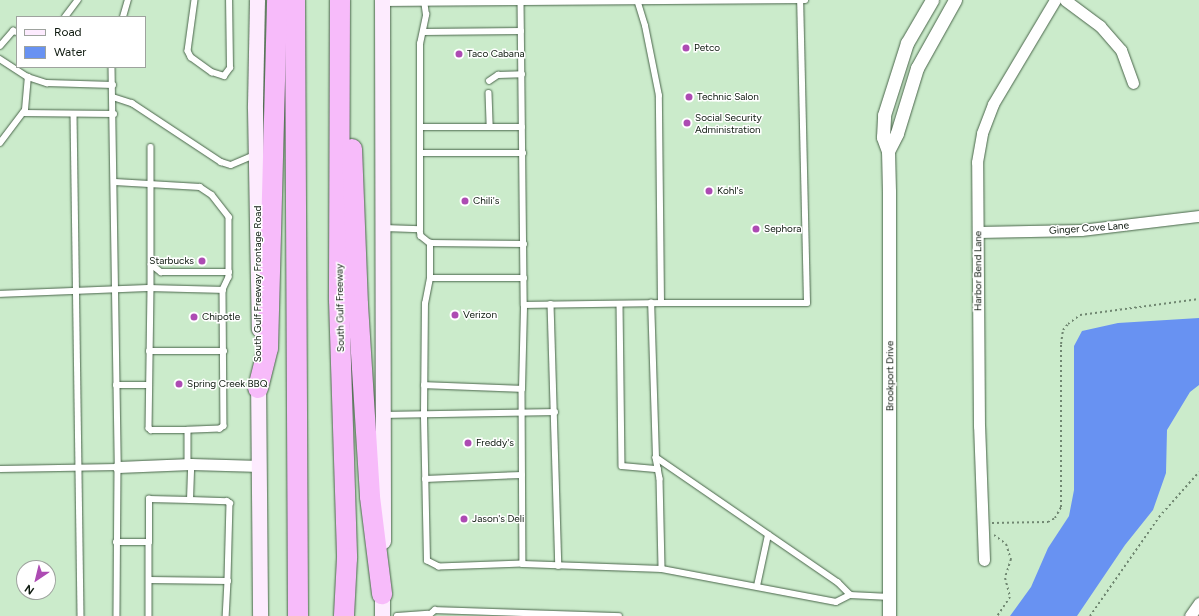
<!DOCTYPE html>
<style>
body{margin:0}
#map{position:relative;width:1199px;height:616px;overflow:hidden;background:#cbebcb;font-family:Figtree,sans-serif}
div>[style]{position:absolute}
.water>*{inset:0;background:#6892f2}
.path>*{height:2px;margin-top:-1px;transform-origin:0;background:repeating-linear-gradient(90deg,#708771 0 2px,transparent 0 5px)}
.roads{filter:drop-shadow(0 0 1px #49654a) drop-shadow(0 0 1px #49654a)}
.service>*{height:5.5px;margin:-2.75px;padding:0 2.75px;transform-origin:2.75px;border-radius:2.75px;background:#fff}
.minor>*{height:11px;margin:-5.5px;padding:0 5.5px;transform-origin:5.5px;border-radius:5.5px;background:#fff}
.tertiary>*{height:13px;margin:-6.5px;padding:0 6.5px;transform-origin:6.5px;border-radius:6.5px;background:#fff}
.secondary>*{height:15px;margin:-7.5px;padding:0 7.5px;transform-origin:7.5px;border-radius:7.5px;background:#fdebfe}
.motorway>*{height:20px;margin:-10px;padding:0 10px;transform-origin:10px;border-radius:10px;background:#f7bbfa}
.dots>*{width:11px;height:11px;translate:-50% -50%;box-sizing:border-box;border:2px solid #fff;border-radius:50%}
span{translate:-50% -50%;white-space:nowrap;text-align:center;line-height:1.15;-webkit-text-stroke:3px #fff;paint-order:stroke}
.poi-label{font-size:10px;color:#0c180d}
.left{translate:0 -50%;text-align:left}
.right{translate:-100% -50%;text-align:right}
.street-label{font-size:10px;color:#0c180d}
.legend{position:absolute;left:16px;top:16px;width:130px;height:52px;box-sizing:border-box;background:#fff;border:1px solid #9ea39e;margin:0;padding:5px 7px;list-style:none;font-size:12px;color:#0c180d}
.legend li{display:flex;align-items:center;gap:8px;height:20px}
.legend b{width:20px;border:1px solid #9ea39e}
.north{position:absolute;left:16px;top:560px;width:40px;height:40px;box-sizing:border-box;background:#fff;border:1px solid #9ea39e;border-radius:50%;rotate:215deg;font-size:11px;font-weight:700;line-height:16px;text-align:center;color:#0c180d}
.north::after{content:'';display:block;margin:auto;width:14px;height:18px;background:#ad4bb3;clip-path:polygon(50% 0,100% 100%,50% 72%,0 100%)}
</style>
<div id="map">
<div class="water">
<i style="clip-path:polygon(1199px 318px,1199px 385px,1190px 392px,1167px 430px,1166px 473px,1153px 510px,1125px 545px,1077px 616px,1010px 616px,1031px 587px,1048px 548px,1069px 516px,1074px 490px,1074px 346px,1082px 331px,1118px 323px)"></i>
</div>
<div class="path">
<i style="left:992px;top:523px;width:56px;rotate:-1deg"></i>
<i style="left:1048px;top:522px;width:8px;rotate:-30deg"></i>
<i style="left:1055px;top:518px;width:13px;rotate:-61deg"></i>
<i style="left:1061px;top:507px;width:163px;rotate:-90deg"></i>
<i style="left:1061px;top:344px;width:14px;rotate:-82deg"></i>
<i style="left:1063px;top:330px;width:8px;rotate:-50deg"></i>
<i style="left:1068px;top:324px;width:15px;rotate:-37deg"></i>
<i style="left:1080px;top:315px;width:120px;rotate:-7.7deg"></i>
<i style="left:994px;top:535px;width:15px;rotate:37deg"></i>
<i style="left:1006px;top:544px;width:16px;rotate:72deg"></i>
<i style="left:1011px;top:559px;width:20px;rotate:108deg"></i>
<i style="left:1005px;top:578px;width:20px;rotate:75deg"></i>
<i style="left:1010px;top:597px;width:23px;rotate:124deg"></i>
<i style="left:1090px;top:616px;width:121px;rotate:-55.1deg"></i>
<i style="left:1159px;top:517px;width:60px;rotate:-48.4deg"></i>
</div>
<div class="roads">
<div class="service">
<i style="left:195px;top:0;width:51px;rotate:97.8deg"></i>
<i style="left:188px;top:51px;width:7px;rotate:63deg"></i>
<i style="left:191px;top:57px;width:26px;rotate:36deg"></i>
<i style="left:212px;top:72px;width:13px;rotate:18deg"></i>
<i style="left:224px;top:76px;width:10px;rotate:-53deg"></i>
<i style="left:230px;top:68px;width:68px;rotate:-90.8deg"></i>
<i style="left:521px;top:0;width:305px;rotate:89.4deg"></i>
<i style="left:524px;top:305px;width:137px;rotate:-0.8deg"></i>
<i style="left:661px;top:303px;width:207px;rotate:-90.6deg"></i>
<i style="left:659px;top:96px;width:71px;rotate:-101.3deg"></i>
<i style="left:645px;top:26px;width:27px;rotate:-107deg"></i>
<i style="left:383px;top:3px;width:422px;rotate:-0.4deg"></i>
<i style="left:65px;top:17px;width:21px;rotate:-53deg"></i>
<i style="left:123px;top:17px;width:18px;rotate:-74deg"></i>
<i style="left:423px;top:32px;width:98px;rotate:-0.6deg"></i>
<i style="left:0;top:46px;width:20px;rotate:-49deg"></i>
<i style="left:13px;top:31px;width:4px;rotate:14deg"></i>
<i style="left:0;top:59px;width:33px;rotate:33deg"></i>
<i style="left:28px;top:77px;width:20px;rotate:18deg"></i>
<i style="left:47px;top:83px;width:66px;rotate:1.7deg"></i>
<i style="left:112px;top:67px;width:400px;rotate:89.1deg"></i>
<i style="left:118px;top:467px;width:149px;rotate:90.4deg"></i>
<i style="left:489px;top:81px;width:11px;rotate:-34deg"></i>
<i style="left:498px;top:75px;width:24px;rotate:-2deg"></i>
<i style="left:489px;top:93px;width:34px;rotate:88deg"></i>
<i style="left:113px;top:97px;width:20px;rotate:18deg"></i>
<i style="left:132px;top:103px;width:107px;rotate:33.5deg"></i>
<i style="left:221px;top:162px;width:10px;rotate:17deg"></i>
<i style="left:231px;top:165px;width:25px;rotate:-23deg"></i>
<i style="left:23px;top:113px;width:91px;rotate:0.6deg"></i>
<i style="left:74px;top:114px;width:502px;rotate:89.2deg"></i>
<i style="left:420px;top:127px;width:102px"></i>
<i style="left:0;top:143px;width:41px;rotate:-52.9deg"></i>
<i style="left:25px;top:110px;width:33px;rotate:-85deg"></i>
<i style="left:151px;top:147px;width:141px;rotate:90deg"></i>
<i style="left:151px;top:288px;width:72px;rotate:1.6deg"></i>
<i style="left:420px;top:153px;width:103px"></i>
<i style="left:115px;top:182px;width:85px;rotate:3.4deg"></i>
<i style="left:200px;top:187px;width:14px;rotate:34deg"></i>
<i style="left:212px;top:195px;width:28px;rotate:52deg"></i>
<i style="left:229px;top:217px;width:60px;rotate:90deg"></i>
<i style="left:229px;top:277px;width:14px;rotate:115deg"></i>
<i style="left:223px;top:290px;width:136px;rotate:89.6deg"></i>
<i style="left:224px;top:426px;width:5px;rotate:143deg"></i>
<i style="left:220px;top:429px;width:32px;rotate:178deg"></i>
<i style="left:384px;top:228px;width:36px;rotate:2deg"></i>
<i style="left:420px;top:229px;width:7px;rotate:82deg"></i>
<i style="left:421px;top:236px;width:11px;rotate:38deg"></i>
<i style="left:430px;top:243px;width:94px;rotate:0.6deg"></i>
<i style="left:420px;top:229px;width:185px;rotate:-90deg"></i>
<i style="left:420px;top:44px;width:30px;rotate:-78deg"></i>
<i style="left:426px;top:15px;width:15px;rotate:-98deg"></i>
<i style="left:151px;top:264px;width:13px;rotate:39deg"></i>
<i style="left:161px;top:272px;width:68px"></i>
<i style="left:430px;top:278px;width:35px;rotate:-90deg"></i>
<i style="left:0;top:294px;width:151px;rotate:-2.3deg"></i>
<i style="left:151px;top:288px;width:140px;rotate:90.8deg"></i>
<i style="left:149px;top:428px;width:3px;rotate:45deg"></i>
<i style="left:151px;top:430px;width:37px"></i>
<i style="left:188px;top:430px;width:34px;rotate:90deg"></i>
<i style="left:661px;top:303px;width:146px"></i>
<i style="left:807px;top:303px;width:302px;rotate:-91.3deg"></i>
<i style="left:551px;top:304px;width:262px;rotate:88.3deg"></i>
<i style="left:620px;top:304px;width:162px;rotate:89.3deg"></i>
<i style="left:622px;top:466px;width:36px;rotate:5deg"></i>
<i style="left:149px;top:351px;width:75px"></i>
<i style="left:116px;top:385px;width:33px"></i>
<i style="left:424px;top:385px;width:98px;rotate:2.3deg"></i>
<i style="left:522px;top:389px;width:175px;rotate:89.7deg"></i>
<i style="left:523px;top:564px;width:139px;rotate:2.1deg"></i>
<i style="left:662px;top:569px;width:177px;rotate:10.7deg"></i>
<i style="left:836px;top:602px;width:16px;rotate:-27deg"></i>
<i style="left:850px;top:595px;width:17px;rotate:-135deg"></i>
<i style="left:838px;top:583px;width:221px;rotate:-145.5deg"></i>
<i style="left:656px;top:458px;width:155px;rotate:-91.8deg"></i>
<i style="left:522px;top:389px;width:84px;rotate:-88.6deg"></i>
<i style="left:384px;top:415px;width:171px;rotate:-1deg"></i>
<i style="left:656px;top:458px;width:21px;rotate:79deg"></i>
<i style="left:660px;top:479px;width:90px;rotate:88.7deg"></i>
<i style="left:0;top:469px;width:118px;rotate:-1deg"></i>
<i style="left:425px;top:479px;width:97px;rotate:-2.4deg"></i>
<i style="left:190px;top:500px;width:37px;rotate:2deg"></i>
<i style="left:227px;top:501px;width:4px;rotate:34deg"></i>
<i style="left:230px;top:503px;width:78px;rotate:91.5deg"></i>
<i style="left:116px;top:542px;width:33px"></i>
<i style="left:149px;top:542px;width:74px;rotate:90deg"></i>
<i style="left:149px;top:542px;width:43px;rotate:-90deg"></i>
<i style="left:149px;top:499px;width:41px;rotate:1.4deg"></i>
<i style="left:190px;top:500px;width:36px;rotate:-88deg"></i>
<i style="left:523px;top:564px;width:84px;rotate:178deg"></i>
<i style="left:439px;top:567px;width:13px;rotate:-153deg"></i>
<i style="left:427px;top:561px;width:147px;rotate:-91.2deg"></i>
<i style="left:424px;top:414px;width:110px;rotate:-89.5deg"></i>
<i style="left:425px;top:304px;width:26px;rotate:-79deg"></i>
<i style="left:430px;top:278px;width:94px"></i>
<i style="left:149px;top:580px;width:79px;rotate:0.7deg"></i>
<i style="left:228px;top:581px;width:35px;rotate:93deg"></i>
<i style="left:757px;top:586px;width:52px;rotate:-77.8deg"></i>
<i style="left:850px;top:595px;width:40px;rotate:2.9deg"></i>
<i style="left:397px;top:616px;width:31px;rotate:-4deg"></i>
<i style="left:428px;top:616px;width:9px;rotate:-41deg"></i>
<i style="left:435px;top:610px;width:184px;rotate:1.9deg"></i>
</div>
<div class="minor">
<i style="left:1065px;top:0;width:44px;rotate:36.6deg"></i>
<i style="left:1100px;top:26px;width:32px;rotate:49deg"></i>
<i style="left:1121px;top:50px;width:35px;rotate:70deg"></i>
<i style="left:978px;top:232px;width:103px;rotate:-1.1deg"></i>
<i style="left:1081px;top:230px;width:119px;rotate:-6.8deg"></i>
<i style="left:118px;top:467px;width:73px;rotate:-2.4deg"></i>
<i style="left:191px;top:464px;width:69px;rotate:1.7deg"></i>
<i style="left:984px;top:560px;width:134px;rotate:-92.1deg"></i>
<i style="left:979px;top:426px;width:264px;rotate:-90.4deg"></i>
<i style="left:977px;top:162px;width:29px;rotate:-80deg"></i>
<i style="left:982px;top:133px;width:31px;rotate:-69deg"></i>
<i style="left:993px;top:104px;width:121px;rotate:-59.2deg"></i>
<i style="left:1190px;top:616px;width:16px;rotate:-55deg"></i>
</div>
<div class="tertiary">
<i style="left:888px;top:151px;width:20px;rotate:-63deg"></i>
<i style="left:897px;top:133px;width:68px;rotate:-72.9deg"></i>
<i style="left:917px;top:68px;width:78px;rotate:-60.8deg"></i>
<i style="left:889px;top:616px;width:425px;rotate:-90deg"></i>
<i style="left:889px;top:191px;width:40px;rotate:-91.4deg"></i>
<i style="left:888px;top:151px;width:15px;rotate:-110deg"></i>
<i style="left:883px;top:137px;width:22px;rotate:-87deg"></i>
<i style="left:884px;top:115px;width:76px;rotate:-72.3deg"></i>
<i style="left:907px;top:43px;width:50px;rotate:-59.8deg"></i>
</div>
<div class="secondary">
<i style="left:257px;top:0;width:108px;rotate:91.1deg"></i>
<i style="left:255px;top:108px;width:221px;rotate:89deg"></i>
<i style="left:382px;top:0;width:541px;rotate:89.89deg"></i>
<i style="left:258px;top:377px;width:239px;rotate:89.5deg"></i>
<i style="left:382px;top:616px;width:33px;rotate:-90deg"></i>
</div>
<div class="motorway">
<i style="left:295px;top:0;width:616px;rotate:89.72deg"></i>
<i style="left:340px;top:0;width:300px;rotate:90.2deg"></i>
<i style="left:339px;top:300px;width:258px;rotate:88.2deg"></i>
<i style="left:347px;top:558px;width:58px;rotate:93deg"></i>
<i style="left:352px;top:149px;width:156px;rotate:87.8deg"></i>
<i style="left:358px;top:305px;width:192px;rotate:86.4deg"></i>
<i style="left:370px;top:497px;width:98px;rotate:82.9deg"></i>
<i style="left:258px;top:388px;width:41px;rotate:-76deg"></i>
<i style="left:268px;top:348px;width:348px;rotate:-88.5deg"></i>
</div>
</div>
<div class="dots">
<i style="left:686px;top:48px;background:#ad4bb3"></i>
<i style="left:459px;top:54px;background:#ad4bb3"></i>
<i style="left:689px;top:97px;background:#ad4bb3"></i>
<i style="left:687px;top:123px;background:#ad4bb3"></i>
<i style="left:709px;top:191px;background:#ad4bb3"></i>
<i style="left:465px;top:201px;background:#ad4bb3"></i>
<i style="left:756px;top:229px;background:#ad4bb3"></i>
<i style="left:202px;top:261px;background:#ad4bb3"></i>
<i style="left:455px;top:315px;background:#ad4bb3"></i>
<i style="left:194px;top:317px;background:#ad4bb3"></i>
<i style="left:179px;top:384px;background:#ad4bb3"></i>
<i style="left:468px;top:443px;background:#ad4bb3"></i>
<i style="left:464px;top:519px;background:#ad4bb3"></i>
</div>
<div class="poi-label">
<span class="left" style="left:694px;top:48px">Petco</span>
<span class="left" style="left:467px;top:54px">Taco Cabana</span>
<span class="left" style="left:697px;top:97px">Technic Salon</span>
<span class="left" style="left:695px;top:123px">Social Security<br>Administration</span>
<span class="left" style="left:717px;top:191px">Kohl's</span>
<span class="left" style="left:473px;top:201px">Chili's</span>
<span class="left" style="left:764px;top:229px">Sephora</span>
<span class="right" style="left:194px;top:261px">Starbucks</span>
<span class="left" style="left:463px;top:315px">Verizon</span>
<span class="left" style="left:202px;top:317px">Chipotle</span>
<span class="left" style="left:187px;top:384px">Spring Creek BBQ</span>
<span class="left" style="left:476px;top:443px">Freddy's</span>
<span class="left" style="left:472px;top:519px">Jason's Deli</span>
</div>
<div class="street-label">
<span style="left:1089px;top:228px;rotate:-4deg">Ginger Cove Lane</span>
<span style="left:978px;top:271px;rotate:-90deg">Harbor Bend Lane</span>
<span style="left:258px;top:284px;rotate:-90deg">South Gulf Freeway Frontage Road</span>
<span style="left:340px;top:308px;rotate:-91deg">South Gulf Freeway</span>
<span style="left:890px;top:376px;rotate:-90deg">Brookport Drive</span>
</div>
<ul class="legend">
<li><b style="height:5px;background:#fdebfe"></b>Road</li>
<li><b style="height:11px;background:#6892f2"></b>Water</li>
</ul>
<div class="north">N</div>
</div>
